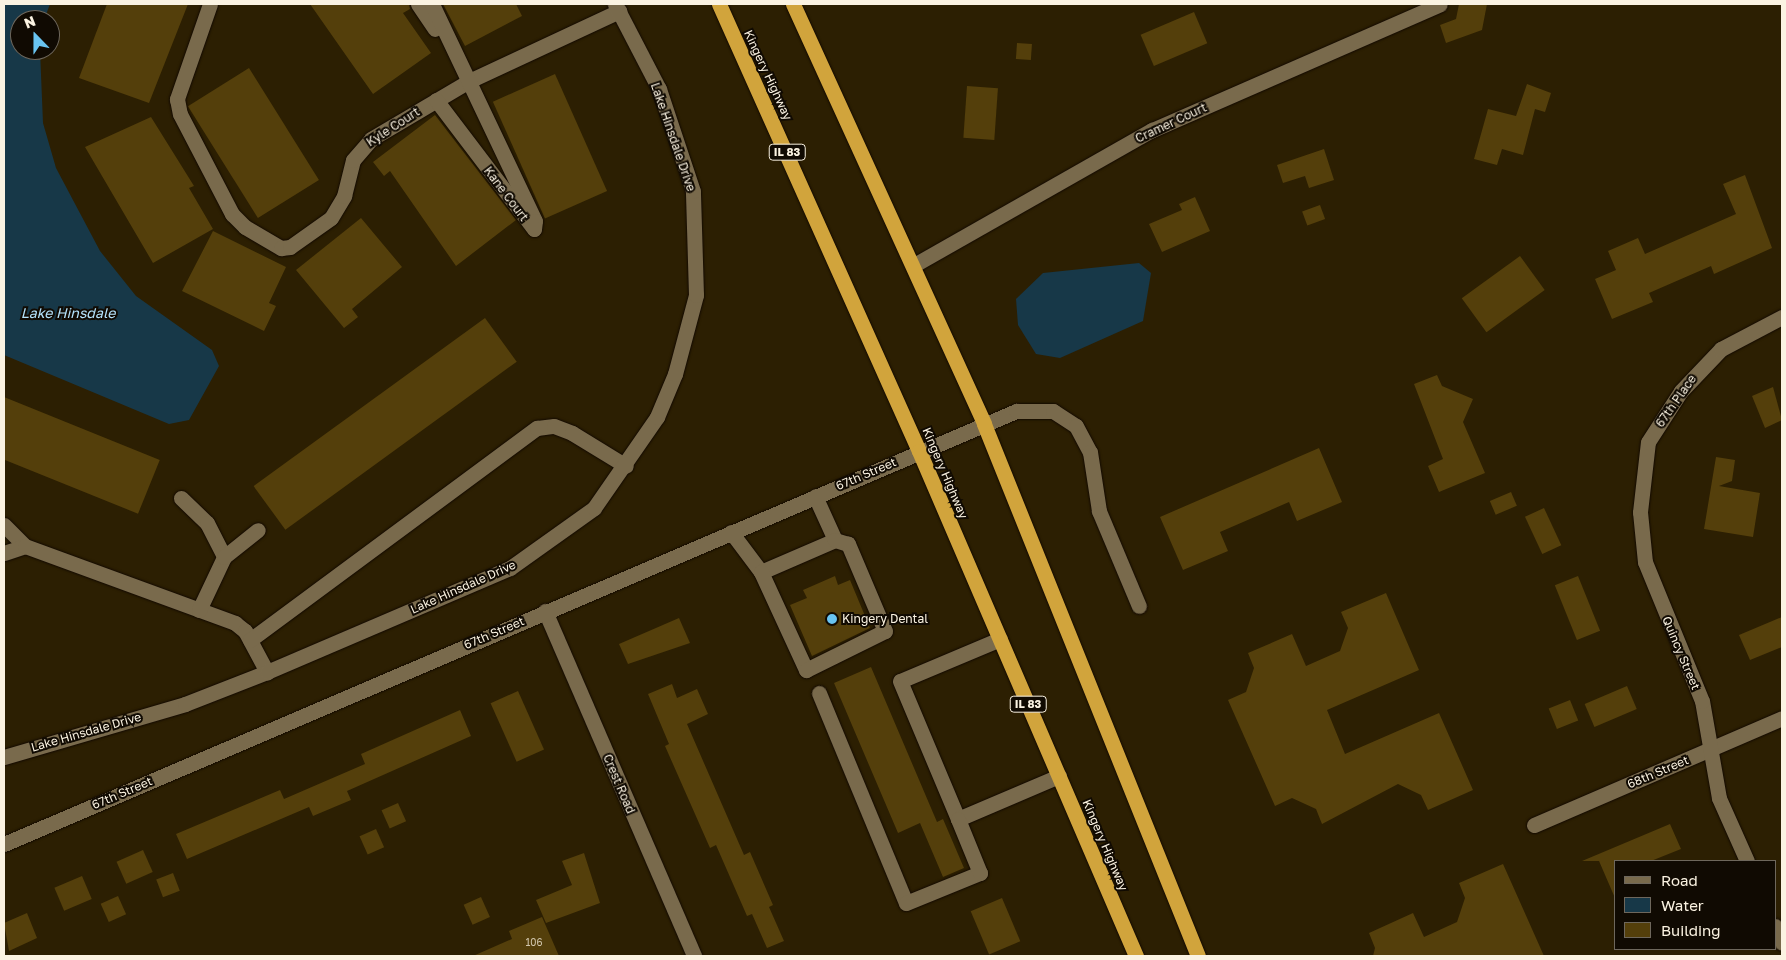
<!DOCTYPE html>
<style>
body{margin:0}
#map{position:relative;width:1786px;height:960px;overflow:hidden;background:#2c1f02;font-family:"Golos Text",sans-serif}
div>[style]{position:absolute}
.water>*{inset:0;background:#173848}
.building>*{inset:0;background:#543f0b;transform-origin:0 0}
.roads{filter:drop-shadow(0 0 1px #120900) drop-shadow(0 0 1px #120900)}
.minor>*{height:15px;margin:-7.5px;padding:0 7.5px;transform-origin:7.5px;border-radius:7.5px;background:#796a4c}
.highway>*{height:15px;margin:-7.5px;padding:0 7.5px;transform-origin:7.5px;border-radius:7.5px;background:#d1a43c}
.dots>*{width:14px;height:14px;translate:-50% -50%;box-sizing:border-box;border:2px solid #100a02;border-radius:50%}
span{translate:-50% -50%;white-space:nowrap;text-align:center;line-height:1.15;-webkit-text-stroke:4px #100a02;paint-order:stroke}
.number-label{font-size:10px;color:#d1c6ac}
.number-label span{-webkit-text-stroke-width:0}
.shield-label span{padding:1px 4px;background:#100a02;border:1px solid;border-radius:4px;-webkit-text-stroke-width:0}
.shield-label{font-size:11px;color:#fbf3e2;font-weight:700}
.street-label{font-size:12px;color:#fbf3e2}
.poi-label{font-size:12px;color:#fbf3e2}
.left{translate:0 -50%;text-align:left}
.water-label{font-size:14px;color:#b4e3fc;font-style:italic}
.frame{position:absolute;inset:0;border:5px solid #fbf3e2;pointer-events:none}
.legend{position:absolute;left:1614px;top:860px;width:162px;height:90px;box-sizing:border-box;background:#100a02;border:1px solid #6e675c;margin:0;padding:6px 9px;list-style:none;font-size:15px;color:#fbf3e2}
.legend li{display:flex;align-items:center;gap:10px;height:25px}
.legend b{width:25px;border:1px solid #6e675c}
.north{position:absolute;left:10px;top:10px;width:50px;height:50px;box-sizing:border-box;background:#100a02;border:1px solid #6e675c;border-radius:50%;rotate:338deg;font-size:14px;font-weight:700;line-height:20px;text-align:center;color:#fbf3e2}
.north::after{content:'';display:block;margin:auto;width:18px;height:22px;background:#69c4f1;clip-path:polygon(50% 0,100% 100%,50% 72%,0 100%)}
</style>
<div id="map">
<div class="water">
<i style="clip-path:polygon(4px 4px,50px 4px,44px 20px,20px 20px,20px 50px,40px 50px,43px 123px,56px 168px,100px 251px,136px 296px,212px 350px,219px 366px,189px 420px,169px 424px,4px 355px)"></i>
<i style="clip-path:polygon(1139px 263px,1151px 273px,1143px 321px,1060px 358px,1036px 354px,1018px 325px,1016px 299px,1043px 273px)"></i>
</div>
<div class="building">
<i style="clip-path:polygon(107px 4px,188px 4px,149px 103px,79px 78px)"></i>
<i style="clip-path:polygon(310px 4px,409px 4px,410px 9px,403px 13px,431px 53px,373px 94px)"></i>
<i style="clip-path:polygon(443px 4px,516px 4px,522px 16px,465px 46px)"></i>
<i style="clip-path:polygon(1459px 4px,1487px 4px,1482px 30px,1446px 43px,1440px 25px,1456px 19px)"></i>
<i style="left:1194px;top:12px;width:34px;height:58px;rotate:67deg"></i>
<i style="left:1017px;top:43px;width:15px;height:16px;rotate:4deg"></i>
<i style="left:249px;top:68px;width:132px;height:72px;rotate:58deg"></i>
<i style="left:555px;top:74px;width:128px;height:68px;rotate:66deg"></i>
<i style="clip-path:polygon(1527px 84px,1551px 93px,1545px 112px,1535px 109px,1523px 155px,1502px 149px,1497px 165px,1474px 159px,1488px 109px,1516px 116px)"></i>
<i style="left:967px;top:86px;width:31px;height:52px;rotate:4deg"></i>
<i style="clip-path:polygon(435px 115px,516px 220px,456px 266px,390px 171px,384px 176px,373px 162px)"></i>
<i style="clip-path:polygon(151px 117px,194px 186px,189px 188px,213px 229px,153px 263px,85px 147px)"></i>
<i style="clip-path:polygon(1324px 149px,1334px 180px,1309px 188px,1305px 176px,1283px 183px,1277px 165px)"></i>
<i style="clip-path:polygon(1745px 175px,1772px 248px,1714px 274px,1711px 266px,1649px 293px,1653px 302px,1612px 319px,1595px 279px,1616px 270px,1608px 251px,1638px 238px,1645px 254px,1736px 214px,1723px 184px)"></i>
<i style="clip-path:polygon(1195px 197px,1210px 231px,1162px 252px,1149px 224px,1182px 210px,1179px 204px)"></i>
<i style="left:1320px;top:205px;width:15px;height:19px;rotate:70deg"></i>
<i style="clip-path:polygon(361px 218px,402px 267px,352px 309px,358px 317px,344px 328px,296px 270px)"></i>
<i style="clip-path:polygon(213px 231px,286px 267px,269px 303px,276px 306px,264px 331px,182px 291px)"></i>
<i style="left:1520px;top:256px;width:42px;height:72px;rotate:54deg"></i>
<i style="left:485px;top:318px;width:54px;height:286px;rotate:54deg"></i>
<i style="clip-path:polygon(1437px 375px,1442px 386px,1473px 399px,1463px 422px,1485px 473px,1439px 492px,1428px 466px,1443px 459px,1414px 384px)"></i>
<i style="clip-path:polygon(1773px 387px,1782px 420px,1765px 428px,1752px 396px)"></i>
<i style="left:4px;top:397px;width:168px;height:58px;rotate:22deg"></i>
<i style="clip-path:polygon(1319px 448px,1342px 502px,1297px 521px,1289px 502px,1220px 532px,1228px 551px,1183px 570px,1160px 517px)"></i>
<i style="clip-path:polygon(1716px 457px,1735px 460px,1732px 481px,1719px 486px,1760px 493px,1753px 537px,1704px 529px)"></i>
<i style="left:1511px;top:492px;width:15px;height:23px;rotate:67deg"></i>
<i style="left:1544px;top:508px;width:41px;height:21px;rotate:65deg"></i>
<i style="clip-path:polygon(835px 576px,838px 585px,850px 580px,870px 628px,812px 656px,790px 605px,807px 598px,803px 590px)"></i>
<i style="left:1578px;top:576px;width:59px;height:25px;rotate:68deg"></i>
<i style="clip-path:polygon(1386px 593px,1419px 670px,1327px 710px,1345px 754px,1439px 713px,1473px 790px,1428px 810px,1421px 795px,1398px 784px,1322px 824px,1316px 809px,1292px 798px,1275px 806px,1228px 700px,1246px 692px,1254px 668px,1248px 653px,1292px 634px,1306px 666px,1340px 651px,1348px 628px,1341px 612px)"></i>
<i style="clip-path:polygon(1782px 617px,1782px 647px,1750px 660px,1739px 635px)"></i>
<i style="clip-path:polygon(679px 618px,690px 643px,628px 664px,619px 644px)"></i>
<i style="clip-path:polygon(871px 667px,937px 822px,943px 819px,964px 868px,943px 877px,920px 823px,898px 833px,834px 683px)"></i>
<i style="clip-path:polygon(672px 684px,677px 698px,697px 689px,708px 714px,687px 724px,744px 855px,750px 852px,773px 905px,769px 907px,784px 941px,767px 948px,752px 914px,747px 916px,716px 845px,710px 848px,665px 746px,669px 744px,648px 694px)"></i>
<i style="left:1627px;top:686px;width:25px;height:46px;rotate:67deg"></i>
<i style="left:518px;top:691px;width:64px;height:30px;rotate:66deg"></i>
<i style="left:1570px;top:700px;width:22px;height:23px;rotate:68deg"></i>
<i style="clip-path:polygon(460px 710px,471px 736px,347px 791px,351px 800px,313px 816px,309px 807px,187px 859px,176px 834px,280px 790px,284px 799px,365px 764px,361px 754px)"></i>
<i style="left:398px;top:803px;width:20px;height:18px;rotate:66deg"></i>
<i style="clip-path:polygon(1670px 824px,1681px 849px,1651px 861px,1615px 861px,1615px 898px,1599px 861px,1582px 861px)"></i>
<i style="left:376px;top:829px;width:20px;height:18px;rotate:66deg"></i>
<i style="left:143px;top:850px;width:24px;height:29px;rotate:66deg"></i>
<i style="clip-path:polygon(584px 853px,600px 903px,546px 923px,536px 900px,572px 885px,562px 861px)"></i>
<i style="clip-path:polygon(1503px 864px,1544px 956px,1373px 956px,1375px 948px,1369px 933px,1413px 913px,1424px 937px,1457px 922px,1465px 898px,1459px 883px)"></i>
<i style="left:173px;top:873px;width:19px;height:18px;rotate:69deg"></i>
<i style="left:82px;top:876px;width:25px;height:30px;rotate:67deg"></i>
<i style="left:118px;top:896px;width:20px;height:19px;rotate:66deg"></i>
<i style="left:481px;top:897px;width:22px;height:19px;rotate:66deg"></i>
<i style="left:1002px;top:898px;width:47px;height:34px;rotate:67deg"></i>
<i style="clip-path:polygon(27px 913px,37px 938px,9px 951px,4px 923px)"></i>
<i style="clip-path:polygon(542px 917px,559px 956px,473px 956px,512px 939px,509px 931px)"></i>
</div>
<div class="roads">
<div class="minor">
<i style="left:210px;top:4px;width:101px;rotate:109.2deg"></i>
<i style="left:177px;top:99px;width:15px;rotate:79deg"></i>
<i style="left:180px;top:114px;width:113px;rotate:62.5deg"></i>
<i style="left:232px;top:214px;width:18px;rotate:45deg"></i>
<i style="left:245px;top:227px;width:42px;rotate:30.3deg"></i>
<i style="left:281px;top:248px;width:9px;rotate:-6deg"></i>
<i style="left:290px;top:247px;width:50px;rotate:-35.3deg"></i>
<i style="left:331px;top:218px;width:26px;rotate:-59deg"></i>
<i style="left:344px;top:196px;width:37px;rotate:-76deg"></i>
<i style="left:353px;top:160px;width:28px;rotate:-49deg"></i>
<i style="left:371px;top:139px;width:114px;rotate:-30.6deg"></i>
<i style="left:469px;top:81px;width:166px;rotate:-25deg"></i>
<i style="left:418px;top:4px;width:30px;rotate:56deg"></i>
<i style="left:432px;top:4px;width:240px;rotate:64.6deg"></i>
<i style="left:535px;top:221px;width:8px;rotate:97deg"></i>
<i style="left:534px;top:229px;width:162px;rotate:-127.2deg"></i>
<i style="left:914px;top:265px;width:274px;rotate:-29.6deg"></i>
<i style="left:1152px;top:130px;width:314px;rotate:-23.6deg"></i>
<i style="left:181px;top:498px;width:36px;rotate:44deg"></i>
<i style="left:207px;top:523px;width:38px;rotate:63deg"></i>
<i style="left:4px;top:525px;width:30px;rotate:45deg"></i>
<i style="left:731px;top:532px;width:50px;rotate:53.1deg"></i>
<i style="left:761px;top:572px;width:81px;rotate:-23.4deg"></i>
<i style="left:835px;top:540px;width:48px;rotate:-114.4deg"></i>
<i style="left:4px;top:553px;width:22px;rotate:-18deg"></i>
<i style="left:25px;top:546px;width:224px;rotate:20.1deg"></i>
<i style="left:235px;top:623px;width:13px;rotate:39deg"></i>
<i style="left:245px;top:631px;width:47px;rotate:61.8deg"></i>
<i style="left:761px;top:572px;width:108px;rotate:65.3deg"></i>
<i style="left:806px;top:670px;width:88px;rotate:-26.3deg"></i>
<i style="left:885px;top:631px;width:95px;rotate:-113deg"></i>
<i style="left:848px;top:544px;width:14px;rotate:-163deg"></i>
<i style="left:199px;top:610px;width:59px;rotate:-64.7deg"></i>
<i style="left:224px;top:557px;width:43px;rotate:-38.5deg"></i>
<i style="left:545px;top:611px;width:376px;rotate:66.6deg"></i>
<i style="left:1000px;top:639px;width:108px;rotate:157.2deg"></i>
<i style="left:900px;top:681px;width:150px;rotate:67.2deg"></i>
<i style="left:958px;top:819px;width:110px;rotate:-23.1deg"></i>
<i style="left:250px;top:640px;width:357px;rotate:-36.5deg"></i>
<i style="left:537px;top:428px;width:17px;rotate:-7deg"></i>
<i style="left:554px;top:426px;width:19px;rotate:21deg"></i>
<i style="left:572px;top:433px;width:63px;rotate:31.4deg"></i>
<i style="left:819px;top:693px;width:227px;rotate:67.5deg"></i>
<i style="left:906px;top:903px;width:80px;rotate:-22.1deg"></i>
<i style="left:980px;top:873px;width:58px;rotate:-112.2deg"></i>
<i style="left:4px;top:757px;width:189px;rotate:-16.3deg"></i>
<i style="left:185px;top:704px;width:88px;rotate:-21.3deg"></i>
<i style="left:267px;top:672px;width:264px;rotate:-23.2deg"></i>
<i style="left:510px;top:568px;width:103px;rotate:-35.5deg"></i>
<i style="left:594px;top:508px;width:111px;rotate:-55.3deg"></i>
<i style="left:657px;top:417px;width:47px;rotate:-67.3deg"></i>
<i style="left:675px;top:374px;width:82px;rotate:-75.1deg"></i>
<i style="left:696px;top:295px;width:104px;rotate:-91.7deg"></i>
<i style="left:693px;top:191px;width:108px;rotate:-108.4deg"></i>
<i style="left:659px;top:89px;width:96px;rotate:-117.4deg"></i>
<i style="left:1534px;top:825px;width:270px;rotate:-23.3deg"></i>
<i style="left:4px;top:844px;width:1101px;rotate:-23.16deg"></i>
<i style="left:1016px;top:411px;width:37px"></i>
<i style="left:1053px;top:411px;width:27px;rotate:33deg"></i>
<i style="left:1076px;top:426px;width:30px;rotate:62deg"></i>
<i style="left:1090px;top:452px;width:60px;rotate:81.3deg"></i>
<i style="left:1099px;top:511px;width:103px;rotate:67.2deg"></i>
<i style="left:1747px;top:861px;width:69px;rotate:-114deg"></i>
<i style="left:1719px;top:798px;width:98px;rotate:-99.9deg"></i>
<i style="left:1702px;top:701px;width:150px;rotate:-112.3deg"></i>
<i style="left:1645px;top:562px;width:50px;rotate:-95.7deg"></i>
<i style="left:1640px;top:512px;width:70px;rotate:-83.5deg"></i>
<i style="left:1648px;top:442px;width:61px;rotate:-57.1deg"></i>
<i style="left:1681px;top:391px;width:58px;rotate:-46.4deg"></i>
<i style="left:1721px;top:349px;width:69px;rotate:-27.7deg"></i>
<i style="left:1775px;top:926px;width:18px;rotate:68deg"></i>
</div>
<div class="highway">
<i style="left:719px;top:4px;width:490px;rotate:65.9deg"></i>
<i style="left:919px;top:451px;width:550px;rotate:66.75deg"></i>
<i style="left:793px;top:4px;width:461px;rotate:65.5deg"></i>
<i style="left:984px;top:424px;width:573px;rotate:68.09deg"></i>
</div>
</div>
<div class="dots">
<i style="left:832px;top:619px;background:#69c4f1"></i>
</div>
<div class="number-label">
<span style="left:534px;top:943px">106</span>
</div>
<div class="shield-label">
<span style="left:787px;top:152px">IL 83</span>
<span style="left:1028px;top:704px">IL 83</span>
</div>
<div class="street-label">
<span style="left:768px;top:75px;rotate:65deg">Kingery Highway</span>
<span style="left:1171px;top:123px;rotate:-25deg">Cramer Court</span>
<span style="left:393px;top:127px;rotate:-33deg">Kyle Court</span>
<span style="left:673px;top:137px;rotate:71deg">Lake Hinsdale Drive</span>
<span style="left:506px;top:194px;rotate:53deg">Kane Court</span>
<span style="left:1676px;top:401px;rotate:-55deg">67th Place</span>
<span style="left:945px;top:473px;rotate:67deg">Kingery Highway</span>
<span style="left:866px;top:474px;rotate:-23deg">67th Street</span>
<span style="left:463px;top:587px;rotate:-24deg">Lake Hinsdale Drive</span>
<span style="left:494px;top:633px;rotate:-23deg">67th Street</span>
<span style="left:1681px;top:653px;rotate:67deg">Quincy Street</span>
<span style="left:86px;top:732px;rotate:-16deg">Lake Hinsdale Drive</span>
<span style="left:1658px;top:772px;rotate:-23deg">68th Street</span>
<span style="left:619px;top:784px;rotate:67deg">Crest Road</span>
<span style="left:122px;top:793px;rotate:-23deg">67th Street</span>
<span style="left:1105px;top:845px;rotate:67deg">Kingery Highway</span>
</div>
<div class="poi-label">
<span class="left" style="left:842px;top:619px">Kingery Dental</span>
</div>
<div class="water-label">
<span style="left:68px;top:313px">Lake Hinsdale</span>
</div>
<div class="frame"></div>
<ul class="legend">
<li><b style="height:6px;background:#796a4c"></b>Road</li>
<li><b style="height:14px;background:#173848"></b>Water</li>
<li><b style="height:14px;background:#543f0b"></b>Building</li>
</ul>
<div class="north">N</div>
</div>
